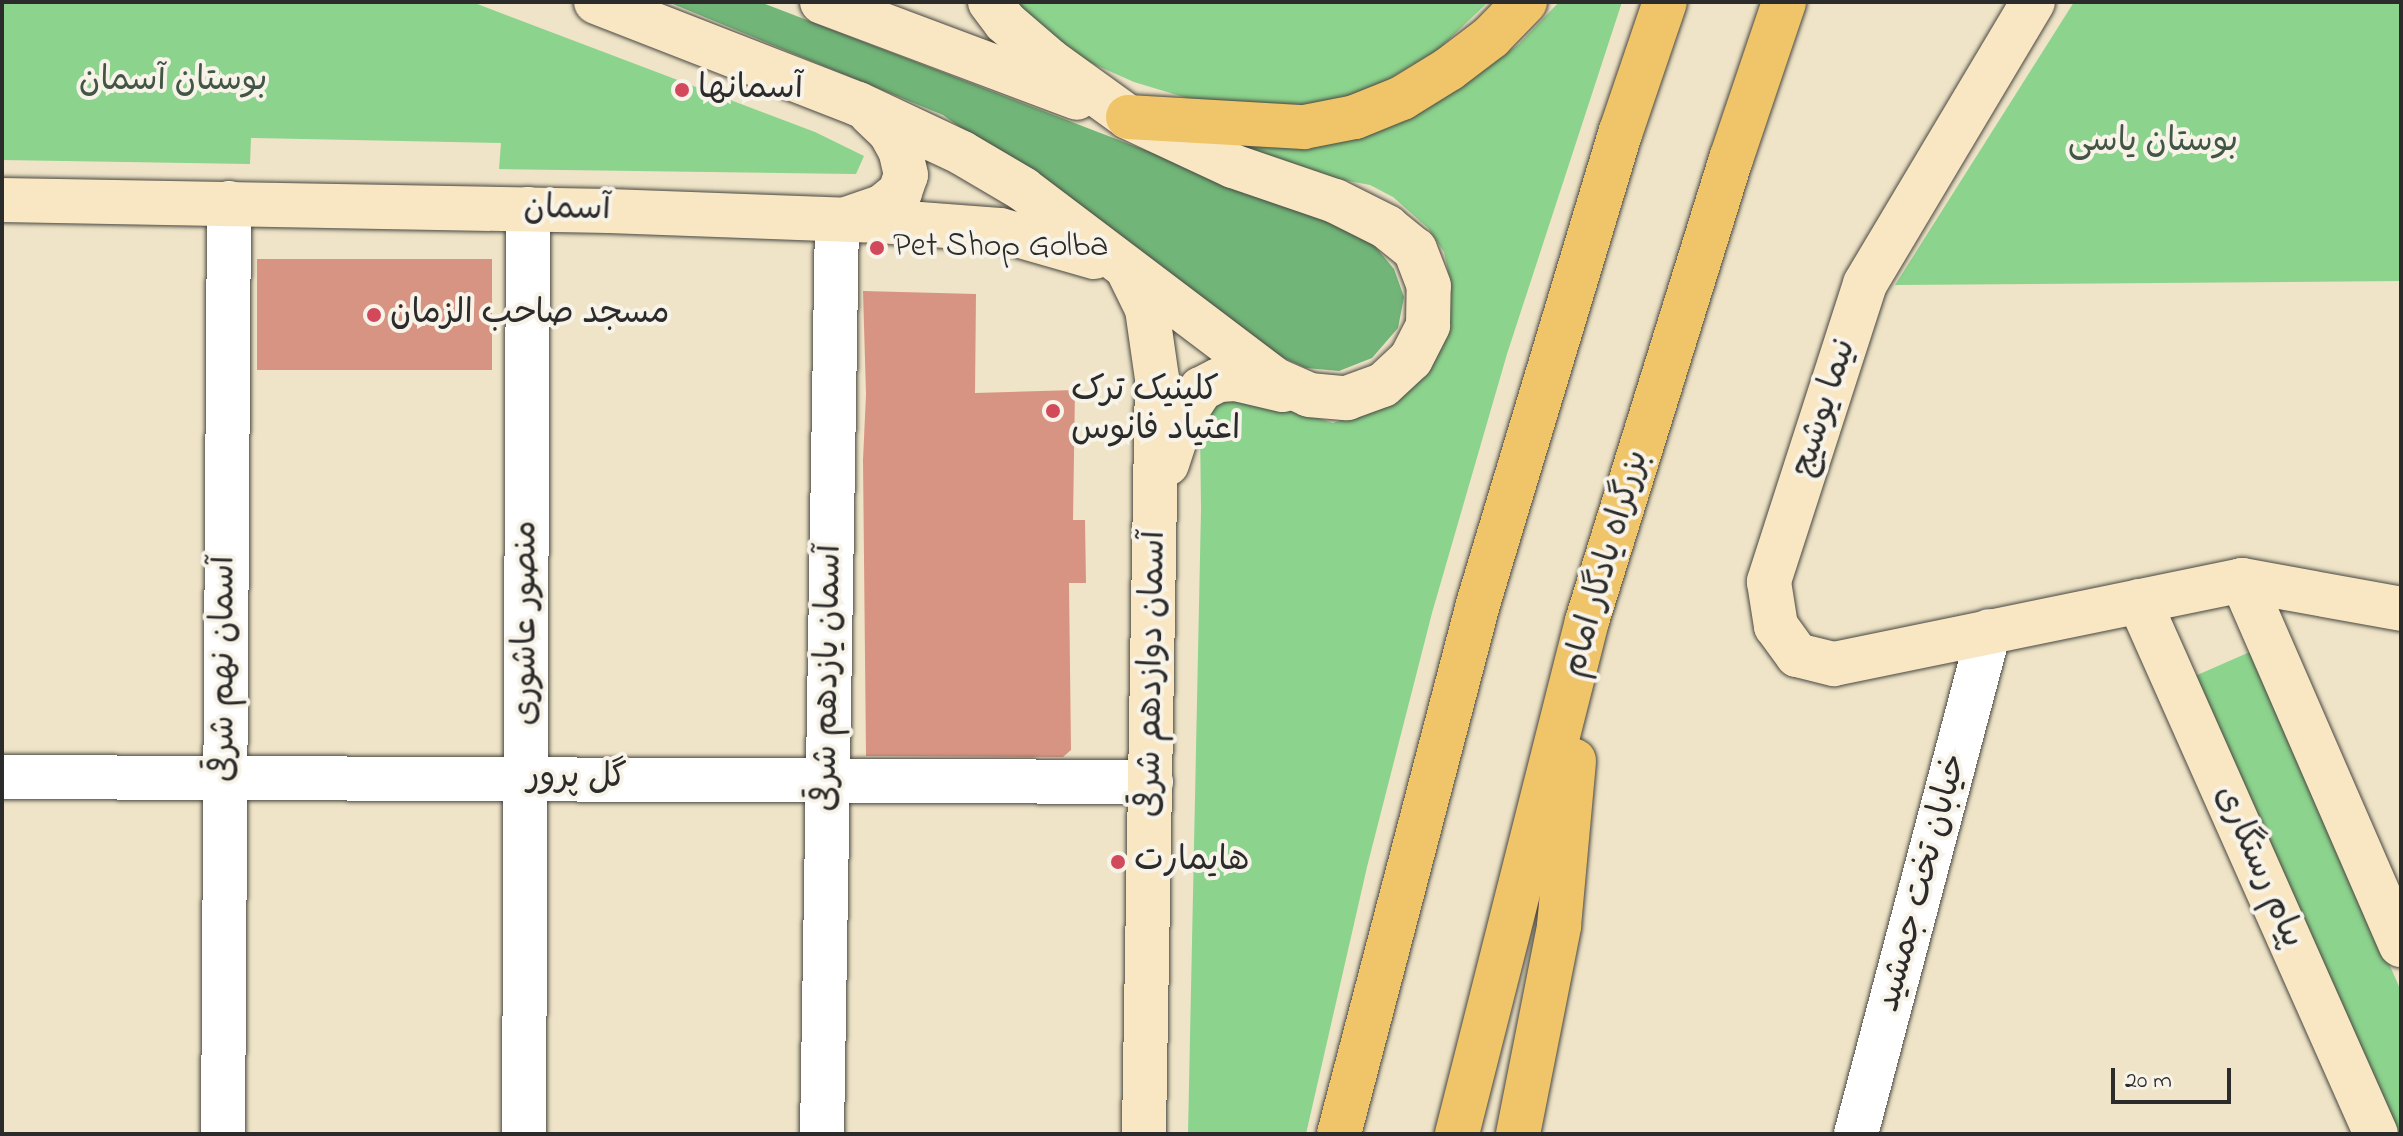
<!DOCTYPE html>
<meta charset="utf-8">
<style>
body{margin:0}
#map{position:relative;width:2403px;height:1136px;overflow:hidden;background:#efe4c7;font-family:"Indie Flower","Playpen Sans Arabic",sans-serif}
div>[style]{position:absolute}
.green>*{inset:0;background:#8cd38d}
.forest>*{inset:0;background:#71b578}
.building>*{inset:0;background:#d89482;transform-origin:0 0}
.roads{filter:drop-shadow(0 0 2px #484742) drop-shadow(0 0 2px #484742)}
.street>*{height:44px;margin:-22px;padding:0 22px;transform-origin:22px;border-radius:22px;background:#fff}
.secondary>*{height:44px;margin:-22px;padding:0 22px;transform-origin:22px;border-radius:22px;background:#f9e7c3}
.highway>*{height:44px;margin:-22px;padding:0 22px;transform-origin:22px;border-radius:22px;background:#f0c469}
.dots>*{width:22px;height:22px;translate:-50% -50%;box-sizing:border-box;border:4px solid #f7f3e8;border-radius:50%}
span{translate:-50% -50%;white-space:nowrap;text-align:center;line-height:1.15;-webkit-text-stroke:8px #f7f3e8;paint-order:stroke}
.park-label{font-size:34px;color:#435544}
.poi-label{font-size:34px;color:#2b2b2b}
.left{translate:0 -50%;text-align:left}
.street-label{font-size:34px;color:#2b2b2b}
.frame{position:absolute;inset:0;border:4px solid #2b2b2b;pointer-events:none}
.scale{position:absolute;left:2111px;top:1068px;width:120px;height:36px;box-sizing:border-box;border:4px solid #2b2b2b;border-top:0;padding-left:10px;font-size:24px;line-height:28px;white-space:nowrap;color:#2b2b2b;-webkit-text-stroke:6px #f7f3e8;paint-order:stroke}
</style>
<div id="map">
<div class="green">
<i style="clip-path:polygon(2px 2px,472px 2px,815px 132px,864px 156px,856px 174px,499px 169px,501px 143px,251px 138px,250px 164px,2px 160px)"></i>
<i style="clip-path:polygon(1012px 2px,1488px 2px,1439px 49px,1349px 103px,1242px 109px,1187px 98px,1134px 82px,1057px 48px)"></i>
<i style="clip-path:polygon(1559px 2px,1622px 2px,1507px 354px,1432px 613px,1367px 867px,1306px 1134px,1188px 1134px,1201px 509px,1200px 427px,1223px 398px,1243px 394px,1333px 423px,1392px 403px,1440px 344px,1450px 317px,1451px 285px,1444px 252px,1428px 228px,1393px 197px,1370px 185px,1292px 170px,1196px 131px,1456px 90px,1519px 44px)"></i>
<i style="clip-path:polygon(2074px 2px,2401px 2px,2401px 281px,1895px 285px)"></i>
<i style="clip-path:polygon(2252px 651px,2401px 991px,2401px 1134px,2397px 1134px,2195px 676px)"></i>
</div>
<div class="forest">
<i style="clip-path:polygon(668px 2px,760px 2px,1345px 227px,1374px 245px,1394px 269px,1404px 297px,1398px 328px,1372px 358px,1339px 371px,1306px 368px,1275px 354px,943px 115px)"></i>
</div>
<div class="building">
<i style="left:492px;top:259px;width:111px;height:235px;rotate:90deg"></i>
<i style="clip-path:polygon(863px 291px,976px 294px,975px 393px,1075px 390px,1073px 520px,1085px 520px,1086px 583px,1069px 583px,1071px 750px,1063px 757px,866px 756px,863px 460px,866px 394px)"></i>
</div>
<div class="roads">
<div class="street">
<i style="left:2px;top:777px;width:1149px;rotate:0.25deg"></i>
<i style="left:223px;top:1134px;width:931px;rotate:-89.63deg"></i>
<i style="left:524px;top:1134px;width:925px;rotate:-89.75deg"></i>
<i style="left:822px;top:1134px;width:912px;rotate:-89.06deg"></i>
<i style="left:1856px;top:1134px;width:520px;rotate:-75.19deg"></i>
</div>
<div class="secondary">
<i style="left:596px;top:2px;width:281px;rotate:21.3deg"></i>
<i style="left:858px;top:104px;width:115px;rotate:25.2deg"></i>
<i style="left:962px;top:153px;width:71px;rotate:30.5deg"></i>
<i style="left:1023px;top:189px;width:317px;rotate:37.1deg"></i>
<i style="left:1276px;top:380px;width:36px;rotate:24deg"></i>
<i style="left:1309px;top:395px;width:38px;rotate:5deg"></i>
<i style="left:1347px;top:398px;width:38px;rotate:-20deg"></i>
<i style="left:1383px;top:385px;width:38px;rotate:-43deg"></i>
<i style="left:1411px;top:359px;width:38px;rotate:-63deg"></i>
<i style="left:1428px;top:325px;width:39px;rotate:-89deg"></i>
<i style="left:1429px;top:286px;width:39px;rotate:-111deg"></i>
<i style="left:1415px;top:250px;width:36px;rotate:-141deg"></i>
<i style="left:1387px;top:227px;width:58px;rotate:-153.4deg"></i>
<i style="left:1335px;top:201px;width:108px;rotate:-161.1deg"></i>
<i style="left:1233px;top:166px;width:116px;rotate:-155deg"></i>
<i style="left:1128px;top:117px;width:97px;rotate:-144.2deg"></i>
<i style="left:1049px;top:60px;width:58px;rotate:-139.2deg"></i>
<i style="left:1005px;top:22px;width:25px;rotate:-127deg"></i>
<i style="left:822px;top:2px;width:272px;rotate:20.6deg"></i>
<i style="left:2033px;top:2px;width:328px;rotate:120.8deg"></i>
<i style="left:1865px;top:284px;width:313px;rotate:107.9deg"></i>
<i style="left:1769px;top:582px;width:45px;rotate:81deg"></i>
<i style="left:1776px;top:626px;width:36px;rotate:54deg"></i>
<i style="left:1797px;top:655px;width:38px;rotate:14deg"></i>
<i style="left:1834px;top:664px;width:417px;rotate:-11.6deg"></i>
<i style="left:2242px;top:580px;width:162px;rotate:10.3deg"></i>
<i style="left:2px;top:200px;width:607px;rotate:1.04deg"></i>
<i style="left:609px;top:211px;width:271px;rotate:2.1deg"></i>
<i style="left:880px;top:221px;width:120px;rotate:4.3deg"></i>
<i style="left:1000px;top:230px;width:98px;rotate:16deg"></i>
<i style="left:849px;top:218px;width:36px;rotate:-19deg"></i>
<i style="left:883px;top:206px;width:22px;rotate:-39deg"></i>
<i style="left:900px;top:192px;width:18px;rotate:-71deg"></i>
<i style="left:906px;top:175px;width:26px;rotate:-103deg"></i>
<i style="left:900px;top:150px;width:21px;rotate:-119deg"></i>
<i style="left:890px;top:132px;width:28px;rotate:-136deg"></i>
<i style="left:1128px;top:270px;width:43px;rotate:64deg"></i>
<i style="left:1147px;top:309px;width:70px;rotate:81.8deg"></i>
<i style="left:1157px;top:378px;width:756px;rotate:90.99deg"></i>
<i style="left:1167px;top:464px;width:48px;rotate:-71.9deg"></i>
<i style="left:1182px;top:418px;width:35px;rotate:-57deg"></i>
<i style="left:1201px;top:389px;width:20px;rotate:-27deg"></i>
<i style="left:1219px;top:380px;width:17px;rotate:-3deg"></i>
<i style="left:1236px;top:379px;width:48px;rotate:13.2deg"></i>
<i style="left:2242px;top:580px;width:398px;rotate:66.5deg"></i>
<i style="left:2139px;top:601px;width:583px;rotate:66.03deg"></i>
</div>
<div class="highway">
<i style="left:1128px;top:117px;width:176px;rotate:3.3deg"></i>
<i style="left:1304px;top:127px;width:52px;rotate:-11.1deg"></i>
<i style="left:1355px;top:117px;width:51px;rotate:-22deg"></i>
<i style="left:1402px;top:98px;width:55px;rotate:-31.7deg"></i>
<i style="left:1449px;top:69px;width:53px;rotate:-37.3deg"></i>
<i style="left:1491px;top:37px;width:49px;rotate:-45.8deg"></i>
<i style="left:1339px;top:1134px;width:548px;rotate:-75.3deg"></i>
<i style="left:1478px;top:604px;width:494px;rotate:-73.2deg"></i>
<i style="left:1621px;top:131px;width:136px;rotate:-71.2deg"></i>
<i style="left:1457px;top:1134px;width:529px;rotate:-75.78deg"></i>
<i style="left:1587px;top:621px;width:484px;rotate:-72.7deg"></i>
<i style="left:1731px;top:159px;width:166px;rotate:-71.3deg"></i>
<i style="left:1518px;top:1134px;width:212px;rotate:-78.8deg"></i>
<i style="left:1559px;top:926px;width:166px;rotate:-84.8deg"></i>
</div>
</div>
<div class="dots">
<i style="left:682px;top:90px;background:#d1495b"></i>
<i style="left:877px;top:248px;background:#d1495b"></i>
<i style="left:374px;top:315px;background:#d1495b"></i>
<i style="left:1053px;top:411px;background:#d1495b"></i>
<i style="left:1118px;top:862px;background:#d1495b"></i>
</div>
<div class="park-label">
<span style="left:173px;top:82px">بوستان آسمان</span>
<span style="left:2153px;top:143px">بوستان یاسی</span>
</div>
<div class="poi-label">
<span class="left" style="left:698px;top:90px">آسمانها</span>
<span class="left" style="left:893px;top:248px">Pet Shop Golba</span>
<span class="left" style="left:390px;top:315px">مسجد صاحب الزمان</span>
<span class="left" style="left:1071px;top:411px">کلینیک ترک<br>اعتیاد فانوس</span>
<span class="left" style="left:1134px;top:862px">هایمارت</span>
</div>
<div class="street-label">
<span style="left:567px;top:210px;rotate:1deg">آسمان</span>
<span style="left:1825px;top:408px;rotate:-72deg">نیما یوشیج</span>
<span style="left:1607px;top:564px;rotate:-74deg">بزرگراه یادگار امام</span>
<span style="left:527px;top:623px;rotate:-90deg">منصور عاشوری</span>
<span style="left:225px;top:669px;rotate:-90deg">آسمان نهم شرقی</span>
<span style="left:1153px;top:674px;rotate:-89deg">آسمان دوازدهم شرقی</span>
<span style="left:829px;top:678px;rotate:-89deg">آسمان یازدهم شرقی</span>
<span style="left:577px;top:779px">گل پرور</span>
<span style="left:2258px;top:867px;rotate:66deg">پیام رستگاری</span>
<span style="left:1923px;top:883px;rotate:-75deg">خیابان تخت جمشید</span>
</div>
<div class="frame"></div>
<div class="scale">20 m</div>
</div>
